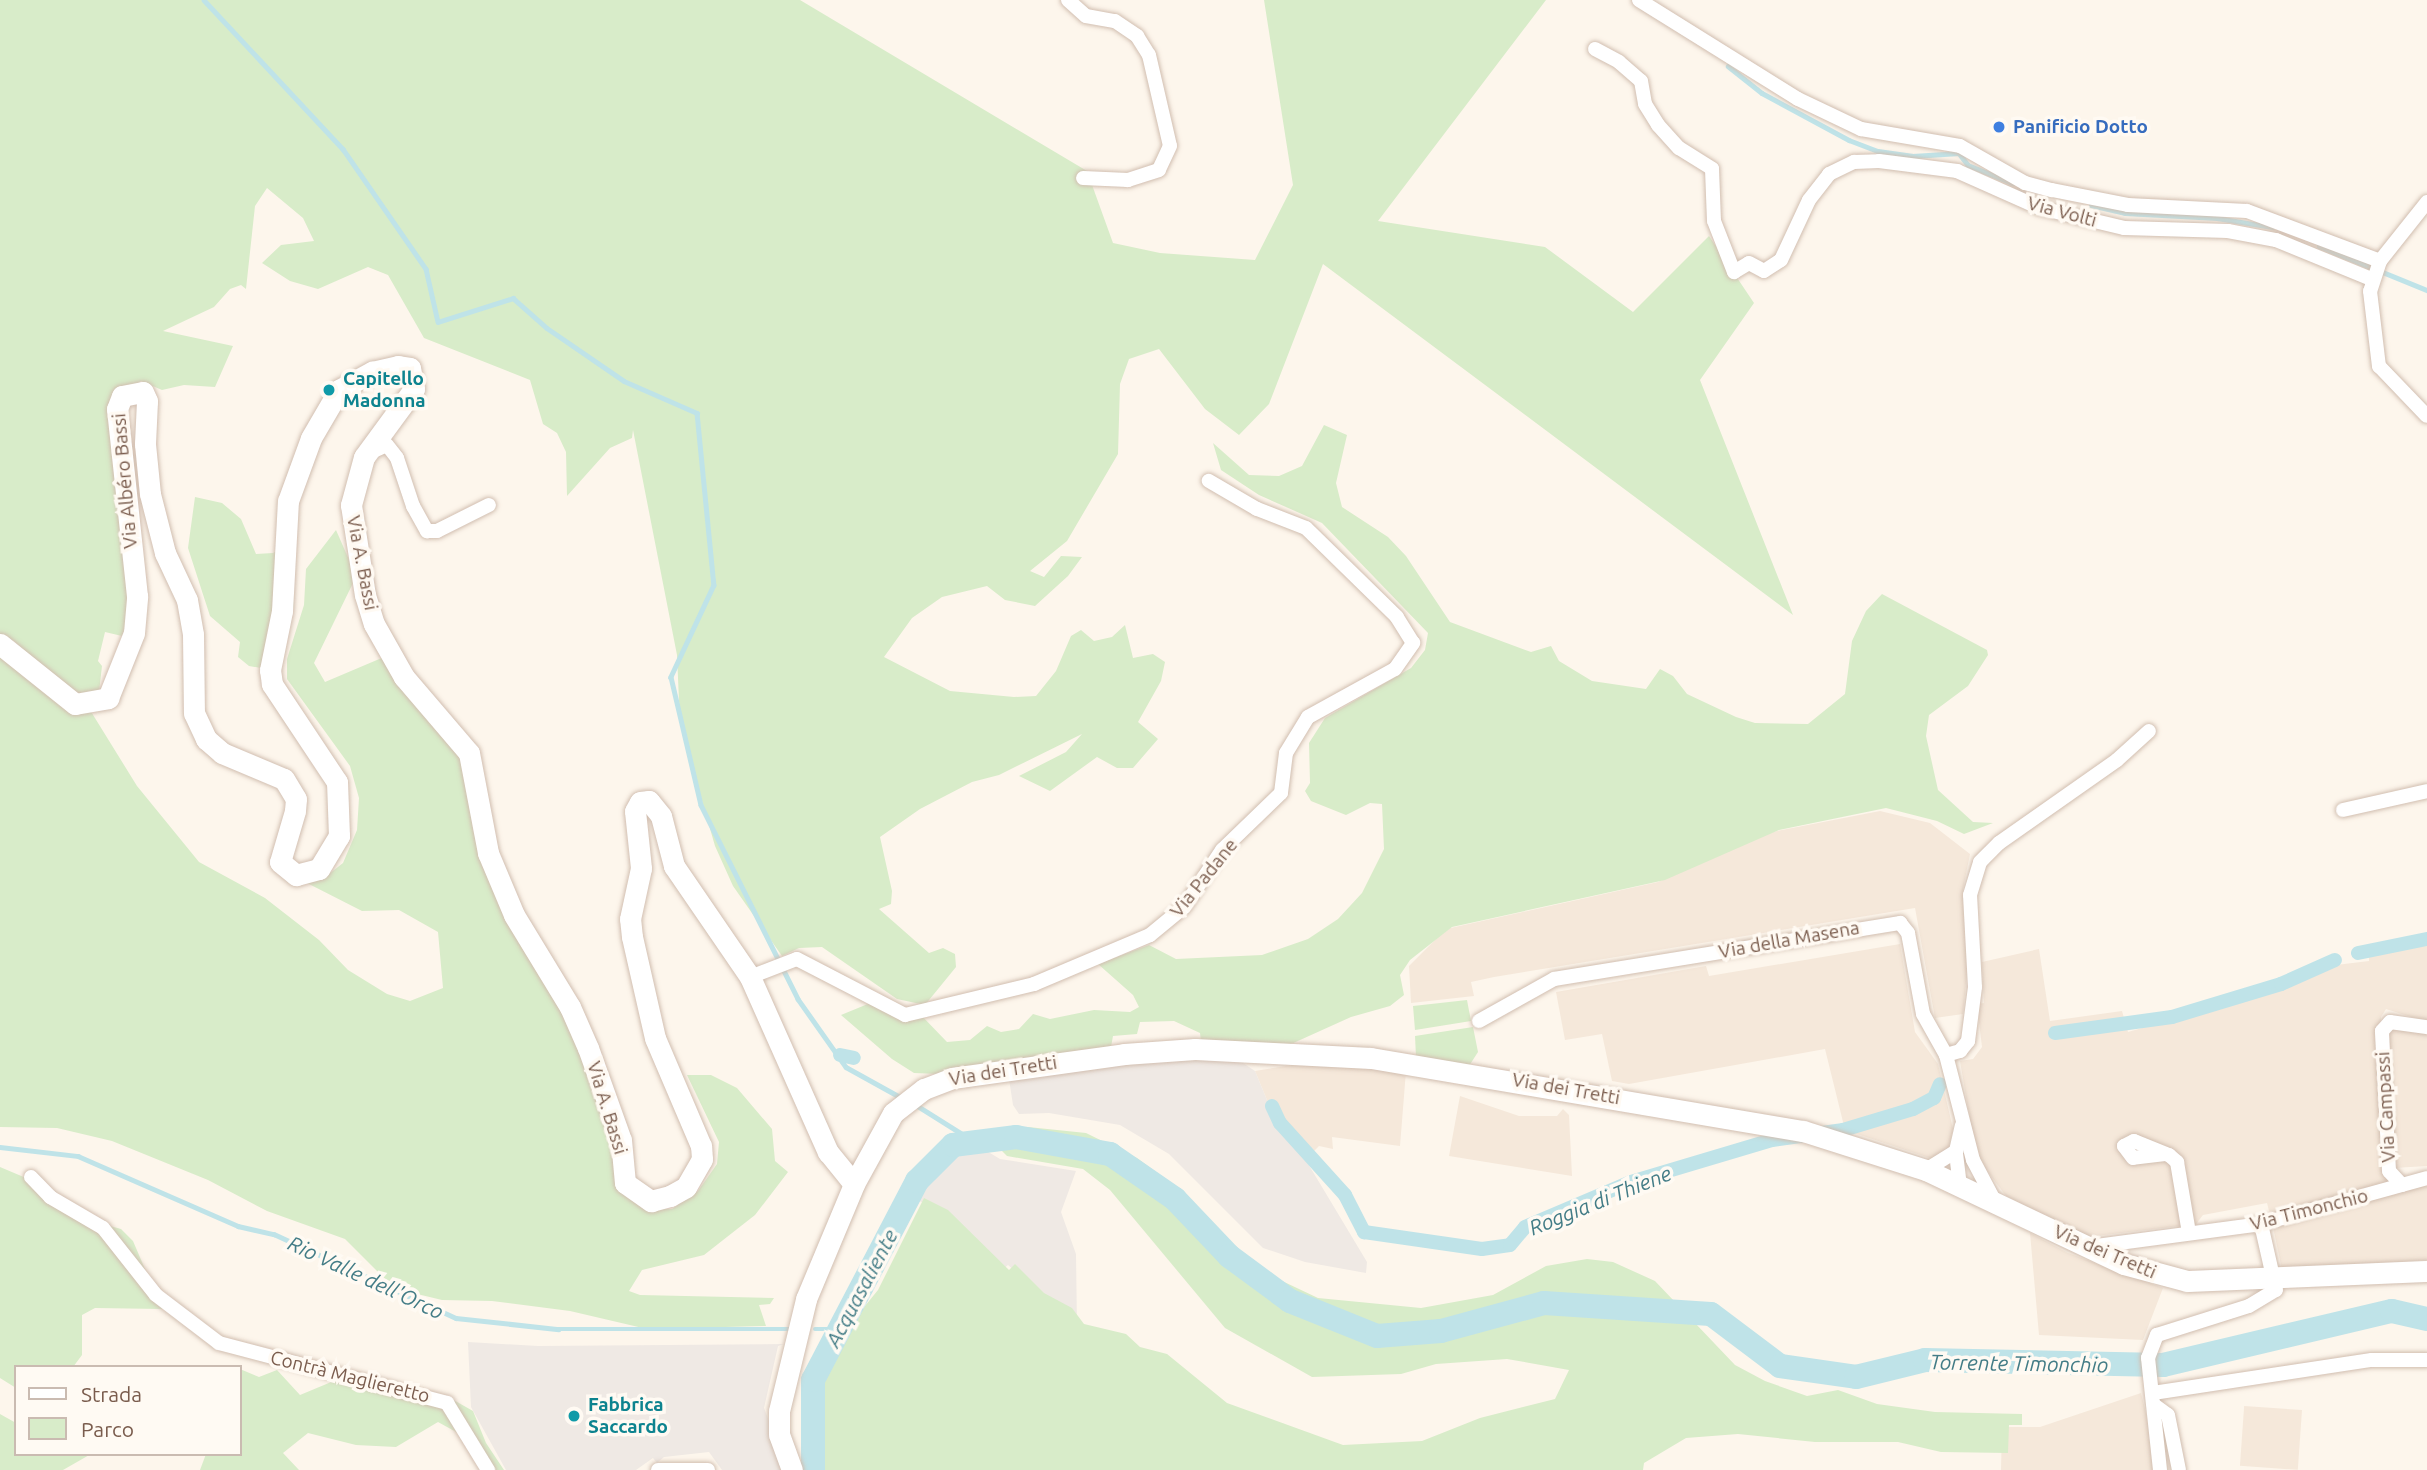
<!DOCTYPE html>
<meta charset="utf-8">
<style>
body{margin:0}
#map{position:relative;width:2427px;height:1470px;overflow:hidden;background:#fdf6ec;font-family:Ubuntu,sans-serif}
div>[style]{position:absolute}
.residential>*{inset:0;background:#f5e8da;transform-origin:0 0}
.industrial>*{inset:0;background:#efe9e4}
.green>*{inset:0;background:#d8ecc9}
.stream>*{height:4.5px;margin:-2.25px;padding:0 2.25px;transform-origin:2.25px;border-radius:2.25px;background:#bfe3e8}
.canal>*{height:14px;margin:-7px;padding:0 7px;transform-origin:7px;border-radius:7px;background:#bfe3e8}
.river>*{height:24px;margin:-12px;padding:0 12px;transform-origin:12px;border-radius:12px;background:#bfe3e8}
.roads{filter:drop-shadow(0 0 2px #d1beb0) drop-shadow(0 0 2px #d1beb0)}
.street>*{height:14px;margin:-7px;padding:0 7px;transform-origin:7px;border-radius:7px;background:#fff}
.secondary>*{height:21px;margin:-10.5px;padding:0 10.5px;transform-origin:10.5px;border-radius:10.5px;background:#fff}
.dots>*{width:19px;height:19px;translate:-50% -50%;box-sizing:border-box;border:4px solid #fffaf3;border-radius:50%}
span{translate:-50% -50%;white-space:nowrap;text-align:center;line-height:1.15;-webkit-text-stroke:7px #fffaf3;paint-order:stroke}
.shop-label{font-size:19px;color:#366cbe;font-weight:700}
.left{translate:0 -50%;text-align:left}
.street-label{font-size:19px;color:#7a5c4d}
.culture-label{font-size:19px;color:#0d838f;font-weight:700}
.water-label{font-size:21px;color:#437c86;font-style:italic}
.legend{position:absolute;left:14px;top:1365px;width:228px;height:91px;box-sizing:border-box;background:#fffaf3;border:2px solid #cabbb1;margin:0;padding:9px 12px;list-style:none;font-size:21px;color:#7a5c4d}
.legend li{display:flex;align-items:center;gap:14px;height:35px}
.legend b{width:35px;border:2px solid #cabbb1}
</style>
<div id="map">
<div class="residential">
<i style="clip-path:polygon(1880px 811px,1930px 823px,1970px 854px,1963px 889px,1969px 951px,1963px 1014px,1935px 1018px,1915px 908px,1494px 977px,1471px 982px,1474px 996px,1411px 1003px,1409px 966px,1446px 929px,1658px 882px,1772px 832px)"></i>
<i style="clip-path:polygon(2427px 935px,2427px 1022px,2386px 1009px,2381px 1017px,2383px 1166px,2388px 1182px,2270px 1215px,2267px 1203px,2203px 1215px,2196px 1224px,2087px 1237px,2006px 1196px,1976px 1156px,1960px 1061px,1973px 1059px,1982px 1047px,1977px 1004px,1984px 1003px,1982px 962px,2039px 949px,2050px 1021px,2122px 1011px,2128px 1032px,2292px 985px,2336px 965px,2369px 961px,2369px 950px)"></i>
<i style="clip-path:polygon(1900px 944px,1915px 1032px,1938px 1064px,1953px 1129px,1949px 1147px,1933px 1159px,1845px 1130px,1825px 1049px,1629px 1084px,1612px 1081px,1602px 1034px,1565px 1040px,1556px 992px,1706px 966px,1709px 976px)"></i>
<i style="clip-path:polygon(2386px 1029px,2427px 1030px,2427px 1166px,2394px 1168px)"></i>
<i style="clip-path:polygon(1311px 1062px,1406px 1071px,1400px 1146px,1332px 1137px,1333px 1149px,1319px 1146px,1313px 1152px,1301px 1138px,1295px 1142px,1274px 1117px,1255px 1071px)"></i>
<i style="clip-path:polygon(1460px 1096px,1519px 1116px,1557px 1116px,1563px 1109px,1569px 1115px,1572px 1176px,1449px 1156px)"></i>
<i style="clip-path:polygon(2427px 1182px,2427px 1260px,2282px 1270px,2273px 1227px)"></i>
<i style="clip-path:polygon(2030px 1233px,2068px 1253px,2163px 1288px,2143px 1340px,2039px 1335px)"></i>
<i style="clip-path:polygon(2141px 1393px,2160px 1470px,2001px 1470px,2002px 1427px,2040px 1427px)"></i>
<i style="left:2302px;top:1410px;width:60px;height:58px;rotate:94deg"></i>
</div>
<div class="industrial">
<i style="clip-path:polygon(1203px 1057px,1240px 1061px,1255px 1071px,1274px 1117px,1295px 1142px,1367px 1262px,1366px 1273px,1305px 1262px,1263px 1248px,1169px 1154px,1120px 1125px,1049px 1113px,1019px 1114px,1013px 1105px,1009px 1079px,1142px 1058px)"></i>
<i style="clip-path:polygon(967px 1147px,985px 1150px,1000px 1159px,1076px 1171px,1061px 1212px,1076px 1254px,1077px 1327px,1008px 1265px,1002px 1270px,943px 1212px,917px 1200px,935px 1175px)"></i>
<i style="clip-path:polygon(468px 1342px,538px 1346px,784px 1344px,778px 1346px,764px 1408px,788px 1470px,722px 1470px,709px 1452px,664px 1457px,657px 1463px,653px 1458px,636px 1470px,506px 1470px,471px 1407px)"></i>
</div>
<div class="green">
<i style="clip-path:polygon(0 0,800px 0,1087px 171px,1113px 243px,1160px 253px,1255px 260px,1293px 185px,1264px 0,1546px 0,1378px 221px,1545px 247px,1633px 312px,1709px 236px,1754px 303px,1700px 380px,1793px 615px,1323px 264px,1269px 404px,1239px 435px,1205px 409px,1159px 349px,1129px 359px,1120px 384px,1118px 454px,1067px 541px,1030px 571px,1044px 577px,1061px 556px,1082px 557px,1068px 576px,1035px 606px,1005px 600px,987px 586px,942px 597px,912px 618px,884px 657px,950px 691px,1014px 697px,1036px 696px,1056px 671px,1071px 636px,1081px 630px,1094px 641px,1112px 637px,1125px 625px,1133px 658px,1153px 654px,1165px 662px,1161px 681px,1138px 722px,1158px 739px,1133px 768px,1117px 768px,1097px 757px,1050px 791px,1019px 776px,1066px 752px,1082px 734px,999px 775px,972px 782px,920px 809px,880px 837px,892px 891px,891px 904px,879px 909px,929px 953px,943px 948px,955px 954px,956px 967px,925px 1005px,897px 999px,822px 947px,799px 948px,782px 956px,733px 886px,715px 846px,680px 724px,677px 655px,633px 430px,632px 438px,610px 448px,567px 496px,566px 452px,557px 433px,543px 424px,530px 380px,424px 338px,388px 275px,368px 267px,318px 289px,290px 281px,262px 263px,281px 245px,314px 241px,303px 218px,267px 188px,255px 206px,246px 289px,241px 285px,230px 289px,214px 307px,163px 331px,233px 346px,215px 387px,184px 385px,162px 390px,141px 381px,122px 396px,130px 614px,122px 636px,105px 632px,98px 661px,102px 666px,99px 692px,83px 696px,40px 668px,14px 641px,0 637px)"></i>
<i style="clip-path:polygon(1324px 425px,1347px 435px,1336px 483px,1342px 507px,1388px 537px,1406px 556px,1450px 622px,1531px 652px,1551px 646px,1559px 661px,1592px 681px,1646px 689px,1660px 669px,1673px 676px,1687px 694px,1736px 717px,1755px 723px,1808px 724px,1845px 694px,1852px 641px,1866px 611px,1882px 594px,1987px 650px,1988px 655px,1968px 686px,1929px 715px,1926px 736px,1938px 790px,1973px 822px,1993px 823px,1964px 834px,1937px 821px,1886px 808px,1779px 830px,1665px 880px,1452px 927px,1410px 960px,1400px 975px,1404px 995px,1390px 1006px,1351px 1017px,1289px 1045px,1201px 1041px,1200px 1033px,1174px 1021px,1140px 1022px,1137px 1034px,1113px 1036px,1111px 1047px,939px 1074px,914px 1073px,892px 1059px,841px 1015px,880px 999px,919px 1013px,947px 1042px,970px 1040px,987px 1026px,1001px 1032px,1019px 1029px,1033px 1014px,1050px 1019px,1094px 1010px,1130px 1012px,1139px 1007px,1133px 995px,1098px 964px,1149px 945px,1176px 959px,1262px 955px,1308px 939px,1338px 919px,1362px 893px,1384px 849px,1382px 804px,1370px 803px,1346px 815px,1311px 801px,1305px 791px,1310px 783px,1309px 743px,1325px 718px,1411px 668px,1425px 650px,1428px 633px,1322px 523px,1259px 495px,1221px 470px,1213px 443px,1249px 475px,1279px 476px,1302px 466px)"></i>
<i style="clip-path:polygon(195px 497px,222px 503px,241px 519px,256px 554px,273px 553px,291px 543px,294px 605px,287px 634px,261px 668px,249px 666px,238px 657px,240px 642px,210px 616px,188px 548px)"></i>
<i style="clip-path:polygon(336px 530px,350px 562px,353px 583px,314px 663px,325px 682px,384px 657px,462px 754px,474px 834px,566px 1007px,629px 1186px,642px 1208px,672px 1209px,698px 1191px,717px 1164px,719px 1142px,687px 1075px,711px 1075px,737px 1088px,772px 1129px,775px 1161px,788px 1172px,755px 1215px,704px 1255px,642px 1270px,629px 1291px,640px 1295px,774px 1298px,770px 1304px,759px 1305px,766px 1326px,647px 1329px,570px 1311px,492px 1301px,442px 1300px,409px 1292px,384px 1278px,345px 1239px,267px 1211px,208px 1180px,112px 1141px,57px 1128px,0 1127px,0 651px,90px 710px,137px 786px,199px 862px,265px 898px,319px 940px,348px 970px,387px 994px,410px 1001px,443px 988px,438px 932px,399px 910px,362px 911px,307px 883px,324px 878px,343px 863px,357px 830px,359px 798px,350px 766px,287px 679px,287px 659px,304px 605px,306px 569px)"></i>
<i style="clip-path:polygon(1467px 1000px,1471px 1021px,1415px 1030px,1413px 1006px)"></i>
<i style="clip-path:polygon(1473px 1027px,1478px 1052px,1469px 1066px,1416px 1057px,1415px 1036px)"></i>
<i style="clip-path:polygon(1028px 1127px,1086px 1133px,1137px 1158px,1171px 1183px,1259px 1270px,1318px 1298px,1421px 1308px,1493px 1295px,1546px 1266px,1587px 1259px,1613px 1262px,1655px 1281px,1735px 1365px,1765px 1381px,1807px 1396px,1838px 1390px,1877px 1404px,1935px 1412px,2022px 1414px,2022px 1425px,2009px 1425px,2008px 1453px,1941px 1452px,1898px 1442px,1815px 1442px,1738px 1434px,1686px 1438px,1644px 1463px,1643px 1470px,824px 1470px,814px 1408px,821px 1372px,834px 1344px,878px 1290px,924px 1198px,948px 1210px,1009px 1270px,1015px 1264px,1044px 1293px,1072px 1308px,1084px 1324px,1126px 1334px,1140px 1347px,1167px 1354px,1227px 1403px,1343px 1445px,1422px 1441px,1480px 1418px,1555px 1399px,1569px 1370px,1507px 1359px,1436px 1364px,1401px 1374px,1312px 1377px,1225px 1328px,1110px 1190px,1083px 1169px,1007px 1156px,999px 1148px,996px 1134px)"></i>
<i style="clip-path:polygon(0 1167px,26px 1178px,99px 1223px,121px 1229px,133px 1241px,162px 1309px,95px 1308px,82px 1315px,82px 1355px,73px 1367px,16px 1367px,16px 1388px,0 1378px)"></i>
<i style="clip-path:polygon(240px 1369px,259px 1377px,277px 1370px,300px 1395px,348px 1375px,450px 1398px,473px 1411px,486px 1443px,504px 1470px,481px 1470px,467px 1438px,438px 1422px,396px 1447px,356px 1445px,308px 1433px,283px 1453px,299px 1470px,200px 1470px,206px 1454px,240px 1454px)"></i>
<i style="clip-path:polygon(0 1414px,16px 1423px,16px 1454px,91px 1454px,63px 1470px,0 1470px)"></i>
</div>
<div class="stream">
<i style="left:204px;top:0;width:204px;rotate:47deg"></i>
<i style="left:343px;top:149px;width:146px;rotate:55.3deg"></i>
<i style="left:426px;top:269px;width:54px;rotate:77.2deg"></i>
<i style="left:438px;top:322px;width:79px;rotate:-17.7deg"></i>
<i style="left:513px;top:298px;width:45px;rotate:41.4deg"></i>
<i style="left:547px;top:328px;width:93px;rotate:34.5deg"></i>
<i style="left:624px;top:381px;width:80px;rotate:23.7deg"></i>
<i style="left:697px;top:413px;width:173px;rotate:84.4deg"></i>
<i style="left:714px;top:585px;width:102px;rotate:115.1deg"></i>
<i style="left:671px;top:677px;width:131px;rotate:76.8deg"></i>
<i style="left:701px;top:805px;width:217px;rotate:63.4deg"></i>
<i style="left:798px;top:999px;width:83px;rotate:54.8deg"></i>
<i style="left:846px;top:1067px;width:64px;rotate:29deg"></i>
<i style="left:1728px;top:66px;width:43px;rotate:38.5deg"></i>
<i style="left:1762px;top:93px;width:99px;rotate:28.4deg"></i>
<i style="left:1849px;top:140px;width:31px;rotate:21deg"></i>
<i style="left:1878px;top:151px;width:35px;rotate:8deg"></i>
<i style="left:1913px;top:156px;width:46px;rotate:-3.7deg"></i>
<i style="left:1959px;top:153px;width:15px;rotate:53deg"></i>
<i style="left:1968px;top:165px;width:48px;rotate:22.2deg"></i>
<i style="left:2091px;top:205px;width:35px;rotate:13deg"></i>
<i style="left:2125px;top:213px;width:92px;rotate:3.1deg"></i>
<i style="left:2217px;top:218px;width:56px;rotate:9.3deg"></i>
<i style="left:2319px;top:246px;width:117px;rotate:22.2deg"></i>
<i style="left:916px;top:1105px;width:70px;rotate:32.1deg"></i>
<i style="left:0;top:1147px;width:79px;rotate:6.6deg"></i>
<i style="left:78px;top:1156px;width:175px;rotate:23.6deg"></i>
<i style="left:238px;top:1226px;width:37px;rotate:13deg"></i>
<i style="left:274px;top:1234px;width:200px;rotate:24.8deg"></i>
<i style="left:456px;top:1318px;width:103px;rotate:6.2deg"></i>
<i style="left:558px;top:1329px;width:232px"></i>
<i style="left:815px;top:1329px;width:23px"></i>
</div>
<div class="canal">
<i style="left:2358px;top:953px;width:70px;rotate:-11.5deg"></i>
<i style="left:2055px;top:1033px;width:118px;rotate:-7.8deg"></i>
<i style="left:2172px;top:1017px;width:114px;rotate:-16.8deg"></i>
<i style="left:2281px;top:984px;width:59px;rotate:-24deg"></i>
<i style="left:840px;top:1055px;width:14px;rotate:12deg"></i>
<i style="left:1272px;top:1106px;width:19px;rotate:65deg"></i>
<i style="left:1280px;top:1123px;width:97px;rotate:47.9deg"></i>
<i style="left:1345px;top:1195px;width:42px;rotate:62.8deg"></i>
<i style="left:1364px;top:1232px;width:119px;rotate:8.2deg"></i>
<i style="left:1482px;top:1249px;width:28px;rotate:-8deg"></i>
<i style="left:1510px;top:1245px;width:23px;rotate:-50deg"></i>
<i style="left:1525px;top:1227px;width:115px;rotate:-23deg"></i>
<i style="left:1631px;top:1182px;width:147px;rotate:-16.6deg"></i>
<i style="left:1772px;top:1140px;width:72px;rotate:-8deg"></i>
<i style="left:1843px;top:1130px;width:73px;rotate:-16.7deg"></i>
<i style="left:1913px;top:1109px;width:24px;rotate:-28deg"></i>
<i style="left:1934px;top:1098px;width:15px;rotate:-67deg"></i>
</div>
<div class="river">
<i style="left:813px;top:1470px;width:90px;rotate:-90deg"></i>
<i style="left:813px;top:1380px;width:225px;rotate:-62.4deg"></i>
<i style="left:917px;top:1181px;width:51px;rotate:-45deg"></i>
<i style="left:953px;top:1145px;width:64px;rotate:-7.2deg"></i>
<i style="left:1016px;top:1137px;width:96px;rotate:10.3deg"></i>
<i style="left:1110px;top:1154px;width:79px;rotate:34.7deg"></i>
<i style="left:1175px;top:1199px;width:79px;rotate:46.5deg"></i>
<i style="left:1229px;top:1256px;width:76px;rotate:36.4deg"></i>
<i style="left:1290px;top:1301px;width:94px;rotate:21.9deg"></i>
<i style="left:1377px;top:1336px;width:64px;rotate:-4.5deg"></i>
<i style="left:1441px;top:1331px;width:107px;rotate:-15.2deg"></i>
<i style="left:1544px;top:1303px;width:167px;rotate:3.8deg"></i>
<i style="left:1711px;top:1314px;width:86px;rotate:37deg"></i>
<i style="left:1780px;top:1366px;width:77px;rotate:8.2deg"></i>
<i style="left:1856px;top:1377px;width:71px;rotate:-13.8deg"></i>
<i style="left:1925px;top:1360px;width:238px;rotate:1.2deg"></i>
<i style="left:2163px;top:1365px;width:235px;rotate:-13.3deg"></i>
<i style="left:2392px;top:1311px;width:36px;rotate:13deg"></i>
</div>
<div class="roads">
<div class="street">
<i style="left:1068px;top:0;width:24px;rotate:42deg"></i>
<i style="left:1086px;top:16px;width:29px;rotate:10deg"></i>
<i style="left:1115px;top:21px;width:27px;rotate:34deg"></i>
<i style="left:1137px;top:36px;width:22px;rotate:58deg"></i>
<i style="left:1149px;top:55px;width:93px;rotate:77deg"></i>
<i style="left:1170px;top:146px;width:26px;rotate:115deg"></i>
<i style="left:1159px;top:170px;width:33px;rotate:162deg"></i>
<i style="left:1128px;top:180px;width:45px;rotate:-177.5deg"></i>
<i style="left:1639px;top:0;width:187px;rotate:31.9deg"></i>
<i style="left:1798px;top:99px;width:70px;rotate:25.5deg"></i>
<i style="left:1861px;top:129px;width:100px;rotate:9.7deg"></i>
<i style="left:1960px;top:146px;width:75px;rotate:29.6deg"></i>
<i style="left:2025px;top:183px;width:28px;rotate:15deg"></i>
<i style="left:2052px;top:190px;width:77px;rotate:11.2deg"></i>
<i style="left:2128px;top:205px;width:119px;rotate:2.9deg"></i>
<i style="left:2247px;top:211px;width:142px;rotate:20.6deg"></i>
<i style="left:1595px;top:49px;width:27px;rotate:28deg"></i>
<i style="left:1619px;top:62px;width:29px;rotate:41deg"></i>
<i style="left:1641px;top:81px;width:23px;rotate:80deg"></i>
<i style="left:1645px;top:104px;width:25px;rotate:58deg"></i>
<i style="left:1658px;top:125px;width:31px;rotate:48deg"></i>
<i style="left:1679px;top:148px;width:39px;rotate:32deg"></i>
<i style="left:1712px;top:169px;width:52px;rotate:87.8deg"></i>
<i style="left:1714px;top:221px;width:55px;rotate:68.6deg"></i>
<i style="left:1734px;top:272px;width:17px;rotate:-31deg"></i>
<i style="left:1749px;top:263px;width:17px;rotate:28deg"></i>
<i style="left:1764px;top:271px;width:20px;rotate:-33deg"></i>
<i style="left:1781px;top:260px;width:66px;rotate:-65deg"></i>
<i style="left:1809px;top:200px;width:33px;rotate:-52deg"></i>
<i style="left:1829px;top:174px;width:28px;rotate:-26deg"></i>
<i style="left:1854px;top:162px;width:25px;rotate:-2deg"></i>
<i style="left:1879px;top:161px;width:79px;rotate:7.3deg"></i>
<i style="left:1957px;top:171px;width:91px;rotate:24deg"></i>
<i style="left:2040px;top:208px;width:86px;rotate:13.4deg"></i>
<i style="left:2124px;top:228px;width:104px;rotate:1.7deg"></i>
<i style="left:2228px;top:231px;width:49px;rotate:10.6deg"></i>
<i style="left:2276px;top:240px;width:103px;rotate:22.3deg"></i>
<i style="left:2427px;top:202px;width:75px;rotate:128.5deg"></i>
<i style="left:2380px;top:261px;width:32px;rotate:108deg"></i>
<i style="left:2370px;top:291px;width:76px;rotate:83.2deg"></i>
<i style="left:2379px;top:366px;width:69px;rotate:46.2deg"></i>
<i style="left:371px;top:452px;width:17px;rotate:-24deg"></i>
<i style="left:387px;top:445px;width:16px;rotate:52deg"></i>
<i style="left:397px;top:458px;width:51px;rotate:71.6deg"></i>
<i style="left:413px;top:506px;width:29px;rotate:61deg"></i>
<i style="left:427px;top:531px;width:10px"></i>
<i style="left:437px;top:531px;width:58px;rotate:-26.6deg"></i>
<i style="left:2343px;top:810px;width:86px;rotate:-12.7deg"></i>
<i style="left:750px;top:977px;width:50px;rotate:-21deg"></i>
<i style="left:797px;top:959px;width:122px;rotate:27.4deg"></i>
<i style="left:905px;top:1015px;width:133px;rotate:-13.5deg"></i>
<i style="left:1034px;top:984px;width:126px;rotate:-22.9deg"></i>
<i style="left:1150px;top:935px;width:44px;rotate:-39.5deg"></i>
<i style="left:1184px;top:907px;width:69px;rotate:-56.3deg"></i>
<i style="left:1222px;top:850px;width:82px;rotate:-44deg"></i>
<i style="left:1281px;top:793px;width:40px;rotate:-82.9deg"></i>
<i style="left:1286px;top:753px;width:42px;rotate:-58.6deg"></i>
<i style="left:1308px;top:717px;width:99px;rotate:-28.9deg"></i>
<i style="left:1395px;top:669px;width:32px;rotate:-55deg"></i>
<i style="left:1413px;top:643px;width:31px;rotate:-122deg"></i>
<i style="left:1397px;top:617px;width:127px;rotate:-135.6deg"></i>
<i style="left:1306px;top:528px;width:53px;rotate:-158.8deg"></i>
<i style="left:1257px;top:509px;width:56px;rotate:-149.7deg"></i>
<i style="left:1479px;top:1021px;width:86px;rotate:-29.2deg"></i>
<i style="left:1554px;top:979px;width:351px;rotate:-9.2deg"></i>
<i style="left:1900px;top:923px;width:13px;rotate:51deg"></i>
<i style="left:1908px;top:933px;width:82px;rotate:79.5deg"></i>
<i style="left:1923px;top:1014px;width:47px;rotate:60.7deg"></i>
<i style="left:1946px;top:1055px;width:108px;rotate:75.6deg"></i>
<i style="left:1973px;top:1160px;width:45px;rotate:62.3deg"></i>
<i style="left:1946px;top:1055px;width:15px;rotate:-16deg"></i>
<i style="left:1960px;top:1051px;width:13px;rotate:-51deg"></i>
<i style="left:1968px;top:1041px;width:54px;rotate:-82.6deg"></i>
<i style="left:1975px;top:987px;width:92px;rotate:-93.1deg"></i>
<i style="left:1970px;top:895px;width:34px;rotate:-73deg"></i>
<i style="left:1980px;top:862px;width:27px;rotate:-45deg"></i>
<i style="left:1999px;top:843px;width:144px;rotate:-35.1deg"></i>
<i style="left:2117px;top:760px;width:43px;rotate:-42.2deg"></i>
<i style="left:2165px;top:1154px;width:32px;rotate:173deg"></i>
<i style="left:2133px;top:1158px;width:15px;rotate:-127deg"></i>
<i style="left:2124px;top:1146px;width:11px;rotate:-27deg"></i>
<i style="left:2134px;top:1141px;width:38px;rotate:22deg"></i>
<i style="left:2169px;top:1155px;width:11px;rotate:41deg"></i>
<i style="left:2177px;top:1162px;width:72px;rotate:80.4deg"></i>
<i style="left:1926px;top:1170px;width:36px;rotate:-32deg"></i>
<i style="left:31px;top:1177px;width:28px;rotate:46deg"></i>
<i style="left:50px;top:1197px;width:61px;rotate:30.3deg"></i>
<i style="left:103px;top:1228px;width:85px;rotate:51.7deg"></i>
<i style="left:156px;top:1295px;width:79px;rotate:37.3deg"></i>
<i style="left:219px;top:1343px;width:236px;rotate:14.7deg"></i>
<i style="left:447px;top:1403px;width:79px;rotate:58.5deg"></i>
<i style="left:2402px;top:1185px;width:19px;rotate:-133deg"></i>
<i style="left:2389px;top:1171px;width:140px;rotate:-92.9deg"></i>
<i style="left:2382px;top:1031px;width:12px;rotate:-48deg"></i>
<i style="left:2390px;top:1022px;width:37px;rotate:8deg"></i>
<i style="left:1960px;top:1186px;width:35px;rotate:-97deg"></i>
<i style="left:1956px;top:1151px;width:26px;rotate:-77deg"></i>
<i style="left:2089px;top:1247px;width:174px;rotate:-7.6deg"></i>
<i style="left:2261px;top:1224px;width:172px;rotate:-15.5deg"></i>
<i style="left:2153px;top:1393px;width:221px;rotate:-8.6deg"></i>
<i style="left:2372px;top:1360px;width:55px"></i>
<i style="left:2154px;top:1405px;width:17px;rotate:36deg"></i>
<i style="left:2168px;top:1415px;width:56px;rotate:78.7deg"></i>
<i style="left:658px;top:1470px;width:50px"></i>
<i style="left:2160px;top:1470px;width:113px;rotate:-96.1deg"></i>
<i style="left:2148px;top:1358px;width:25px;rotate:-69deg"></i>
<i style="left:2157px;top:1335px;width:96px;rotate:-17.5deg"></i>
<i style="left:2249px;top:1306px;width:31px;rotate:-31deg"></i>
<i style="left:2276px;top:1290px;width:68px;rotate:-102.8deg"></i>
</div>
<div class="secondary">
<i style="left:0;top:644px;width:96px;rotate:38.7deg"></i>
<i style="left:75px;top:704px;width:34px;rotate:-10deg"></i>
<i style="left:108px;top:698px;width:70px;rotate:-68.2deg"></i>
<i style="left:134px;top:633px;width:37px;rotate:-85deg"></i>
<i style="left:137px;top:596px;width:188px;rotate:-96.1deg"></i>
<i style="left:117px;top:409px;width:14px;rotate:-69deg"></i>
<i style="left:122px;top:396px;width:21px;rotate:-11deg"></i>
<i style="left:143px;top:392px;width:10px;rotate:66deg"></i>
<i style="left:147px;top:401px;width:43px;rotate:92.7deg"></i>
<i style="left:145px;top:444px;width:50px;rotate:84.3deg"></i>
<i style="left:150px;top:494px;width:61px;rotate:75.7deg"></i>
<i style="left:165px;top:553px;width:52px;rotate:64.9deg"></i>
<i style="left:187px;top:600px;width:35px;rotate:80deg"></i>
<i style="left:193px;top:634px;width:79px;rotate:89.3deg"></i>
<i style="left:194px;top:713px;width:29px;rotate:65deg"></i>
<i style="left:206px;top:739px;width:21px;rotate:41deg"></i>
<i style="left:222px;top:753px;width:67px;rotate:22.8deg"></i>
<i style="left:284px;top:779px;width:23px;rotate:59deg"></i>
<i style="left:296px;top:799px;width:12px;rotate:95deg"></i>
<i style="left:295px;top:811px;width:53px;rotate:106.4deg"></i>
<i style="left:280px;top:862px;width:21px;rotate:39deg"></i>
<i style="left:296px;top:875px;width:24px;rotate:-15deg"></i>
<i style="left:319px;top:869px;width:39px;rotate:-59deg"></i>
<i style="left:339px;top:836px;width:54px;rotate:-92.1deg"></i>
<i style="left:337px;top:782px;width:118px;rotate:-123.6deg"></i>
<i style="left:272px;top:684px;width:14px;rotate:-98deg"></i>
<i style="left:270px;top:670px;width:60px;rotate:-78.5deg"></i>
<i style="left:282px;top:611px;width:110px;rotate:-86.9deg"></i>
<i style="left:288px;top:501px;width:67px;rotate:-69.9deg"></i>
<i style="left:311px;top:438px;width:56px;rotate:-59.7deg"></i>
<i style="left:339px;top:390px;width:38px;rotate:-29deg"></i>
<i style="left:372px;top:372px;width:27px;rotate:-13deg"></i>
<i style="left:398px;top:366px;width:12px;rotate:9deg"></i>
<i style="left:410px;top:368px;width:21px;rotate:79deg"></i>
<i style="left:414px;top:389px;width:84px;rotate:126.3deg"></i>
<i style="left:364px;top:457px;width:50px;rotate:105.2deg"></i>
<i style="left:351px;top:505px;width:91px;rotate:81.2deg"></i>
<i style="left:365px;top:595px;width:30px;rotate:73deg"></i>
<i style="left:374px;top:624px;width:61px;rotate:60.5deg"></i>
<i style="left:404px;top:677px;width:100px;rotate:49.5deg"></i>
<i style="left:469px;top:753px;width:102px;rotate:79.2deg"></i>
<i style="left:488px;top:853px;width:67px;rotate:67.2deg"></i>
<i style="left:514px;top:915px;width:108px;rotate:58.7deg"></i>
<i style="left:570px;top:1007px;width:45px;rotate:66.3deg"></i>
<i style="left:588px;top:1048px;width:98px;rotate:70.3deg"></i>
<i style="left:621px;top:1140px;width:43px;rotate:84.7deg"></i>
<i style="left:625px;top:1183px;width:32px;rotate:35deg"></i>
<i style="left:651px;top:1201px;width:20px;rotate:-15deg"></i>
<i style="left:670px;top:1196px;width:18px;rotate:-29deg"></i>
<i style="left:686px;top:1187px;width:32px;rotate:-60deg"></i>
<i style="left:702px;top:1159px;width:13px;rotate:-94deg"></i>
<i style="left:701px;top:1146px;width:117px;rotate:-113.1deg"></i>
<i style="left:655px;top:1038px;width:104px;rotate:-102.8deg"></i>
<i style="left:632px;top:937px;width:18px;rotate:-96deg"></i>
<i style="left:630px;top:919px;width:52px;rotate:-77.8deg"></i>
<i style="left:641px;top:868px;width:57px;rotate:-96deg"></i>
<i style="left:635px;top:811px;width:10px;rotate:-61deg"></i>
<i style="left:640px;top:802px;width:9px;rotate:-6deg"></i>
<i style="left:649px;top:801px;width:19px;rotate:51deg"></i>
<i style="left:661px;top:816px;width:52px;rotate:75.4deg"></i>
<i style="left:674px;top:866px;width:135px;rotate:55.6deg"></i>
<i style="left:750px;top:977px;width:192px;rotate:66deg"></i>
<i style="left:828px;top:1152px;width:41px;rotate:50.9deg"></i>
<i style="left:792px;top:1470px;width:38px;rotate:-110deg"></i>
<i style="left:779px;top:1434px;width:23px;rotate:-90deg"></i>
<i style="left:779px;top:1411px;width:115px;rotate:-76.4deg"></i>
<i style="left:806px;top:1299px;width:125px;rotate:-67.3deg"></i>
<i style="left:854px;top:1184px;width:81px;rotate:-61.2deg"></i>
<i style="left:893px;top:1113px;width:39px;rotate:-38deg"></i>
<i style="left:924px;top:1089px;width:30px;rotate:-21deg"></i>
<i style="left:952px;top:1078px;width:174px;rotate:-7.9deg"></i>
<i style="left:1124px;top:1054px;width:71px;rotate:-4deg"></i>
<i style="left:1195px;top:1049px;width:176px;rotate:2.9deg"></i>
<i style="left:1371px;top:1058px;width:438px;rotate:9.6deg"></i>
<i style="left:1803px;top:1131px;width:129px;rotate:17.6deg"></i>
<i style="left:1926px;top:1170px;width:219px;rotate:25.4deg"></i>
<i style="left:2124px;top:1264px;width:65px;rotate:15.1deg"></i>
<i style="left:2187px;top:1281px;width:240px;rotate:-2.4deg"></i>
</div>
</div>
<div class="dots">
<i style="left:1999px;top:127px;background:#3f7fe0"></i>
<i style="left:329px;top:390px;background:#0f9aa8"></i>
<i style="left:574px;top:1416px;background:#0f9aa8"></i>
</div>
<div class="shop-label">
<span class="left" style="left:2013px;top:127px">Panificio Dotto</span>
</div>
<div class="street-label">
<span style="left:2062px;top:212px;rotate:15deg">Via Volti</span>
<span style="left:125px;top:481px;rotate:-95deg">Via Albéro Bassi</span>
<span style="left:362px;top:563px;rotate:79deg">Via A. Bassi</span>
<span style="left:1204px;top:878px;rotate:-51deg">Via Padane</span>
<span style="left:1789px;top:940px;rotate:-10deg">Via della Masena</span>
<span style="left:1003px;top:1071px;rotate:-9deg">Via dei Tretti</span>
<span style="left:1566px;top:1089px;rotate:10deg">Via dei Tretti</span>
<span style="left:2386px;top:1107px;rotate:-93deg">Via Campassi</span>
<span style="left:607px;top:1108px;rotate:73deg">Via A. Bassi</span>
<span style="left:2309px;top:1210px;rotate:-14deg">Via Timonchio</span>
<span style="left:2105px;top:1252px;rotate:23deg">Via dei Tretti</span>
<span style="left:350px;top:1377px;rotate:14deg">Contrà Maglieretto</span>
</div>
<div class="culture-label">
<span class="left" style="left:343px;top:390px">Capitello<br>Madonna</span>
<span class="left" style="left:588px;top:1416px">Fabbrica<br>Saccardo</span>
</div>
<div class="water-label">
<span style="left:1600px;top:1200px;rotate:-22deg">Roggia di Thiene</span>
<span style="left:366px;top:1277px;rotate:25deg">Rio Valle dell'Orco</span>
<span style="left:861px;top:1288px;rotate:-62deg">Acquasaliente</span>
<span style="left:2019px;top:1363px;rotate:1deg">Torrente Timonchio</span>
</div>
<ul class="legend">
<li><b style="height:9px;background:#fff"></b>Strada</li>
<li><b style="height:19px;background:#d8ecc9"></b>Parco</li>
</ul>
</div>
